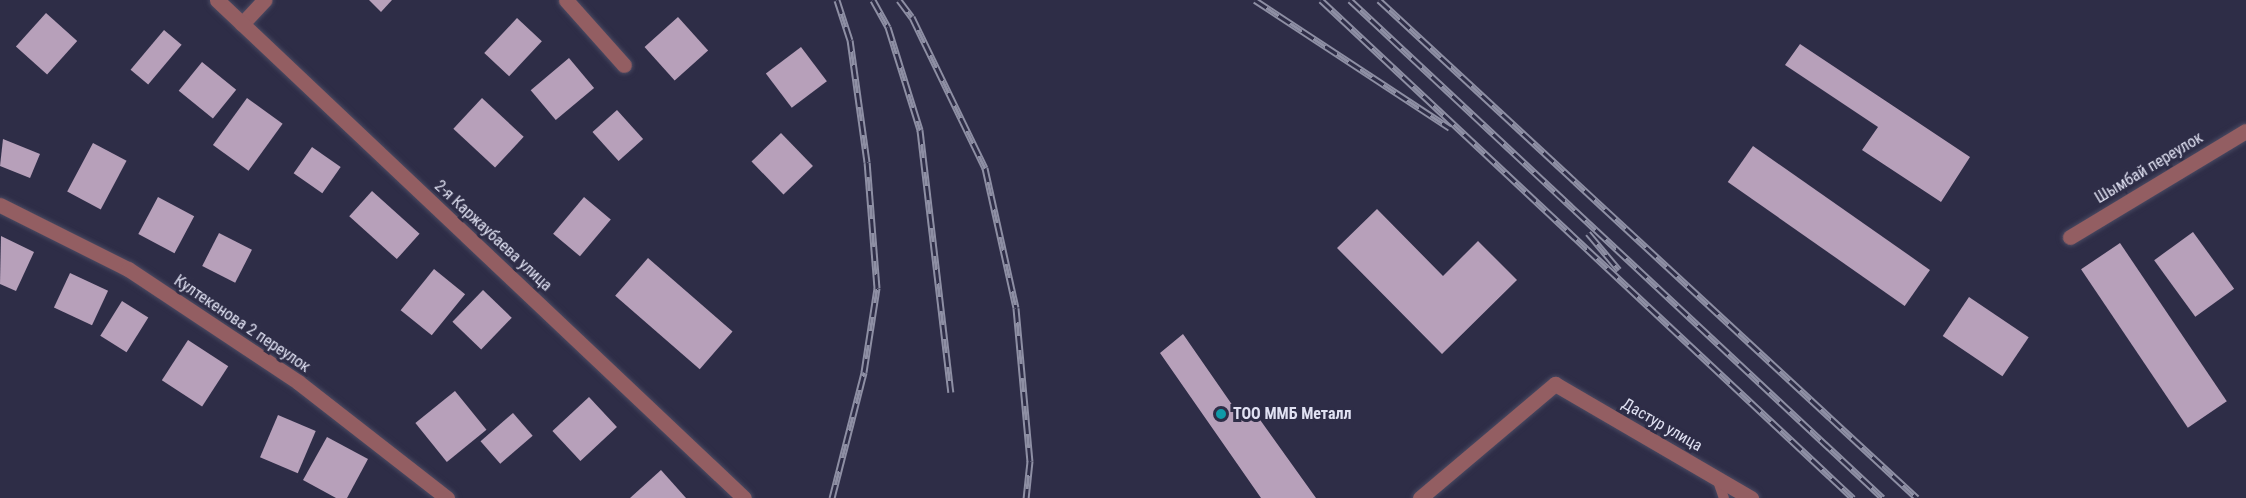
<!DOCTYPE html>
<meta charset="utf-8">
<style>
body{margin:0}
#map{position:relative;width:2246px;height:498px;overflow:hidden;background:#2e2d47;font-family:"Roboto Condensed",sans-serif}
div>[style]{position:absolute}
.building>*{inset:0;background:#b7a0ba;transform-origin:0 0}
.roads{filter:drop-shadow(0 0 2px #4a4a62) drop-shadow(0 0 2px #4a4a62)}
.service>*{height:10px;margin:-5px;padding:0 5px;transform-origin:5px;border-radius:5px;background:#935e62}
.minor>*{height:15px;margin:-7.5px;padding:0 7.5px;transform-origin:7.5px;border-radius:7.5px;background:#935e62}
.tertiary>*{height:15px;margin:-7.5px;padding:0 7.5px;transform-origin:7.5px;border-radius:7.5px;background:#935e62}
.rail>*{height:7px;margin-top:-3.5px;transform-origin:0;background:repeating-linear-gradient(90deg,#2e2d47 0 14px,#8e8fa4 0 28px);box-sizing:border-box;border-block:2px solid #8e8fa4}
.dots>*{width:16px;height:16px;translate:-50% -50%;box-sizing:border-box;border:3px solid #2e2d47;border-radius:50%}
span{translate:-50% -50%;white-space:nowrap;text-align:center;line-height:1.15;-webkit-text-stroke:6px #2e2d47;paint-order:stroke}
.street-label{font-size:16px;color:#e0e1f2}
.poi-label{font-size:16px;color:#e0e1f2;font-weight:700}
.left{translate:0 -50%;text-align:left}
</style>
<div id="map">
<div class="building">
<i style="clip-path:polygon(369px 0,392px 0,381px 12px)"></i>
<i style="left:46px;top:13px;width:42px;height:45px;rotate:42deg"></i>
<i style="left:678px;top:17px;width:45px;height:45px;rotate:48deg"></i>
<i style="left:517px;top:18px;width:34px;height:48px;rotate:43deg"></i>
<i style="left:164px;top:30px;width:23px;height:52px;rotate:40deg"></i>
<i style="clip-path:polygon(1800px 44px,1970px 157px,1941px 202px,1862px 150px,1878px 127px,1785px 65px)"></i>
<i style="left:801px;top:47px;width:43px;height:44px;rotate:53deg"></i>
<i style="left:569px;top:58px;width:39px;height:50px;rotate:50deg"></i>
<i style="left:202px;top:62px;width:44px;height:37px;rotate:39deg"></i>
<i style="left:247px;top:98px;width:44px;height:58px;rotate:36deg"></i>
<i style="left:482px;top:98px;width:57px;height:42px;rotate:43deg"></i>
<i style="left:617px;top:110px;width:39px;height:33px;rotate:48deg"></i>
<i style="left:781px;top:133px;width:46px;height:41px;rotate:46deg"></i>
<i style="clip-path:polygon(3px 139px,40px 154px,30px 178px,0 166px)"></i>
<i style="left:93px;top:143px;width:38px;height:55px;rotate:28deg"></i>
<i style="left:1753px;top:146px;width:216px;height:44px;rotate:35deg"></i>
<i style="left:312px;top:147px;width:35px;height:32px;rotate:35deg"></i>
<i style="left:372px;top:191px;width:64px;height:34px;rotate:42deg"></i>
<i style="left:158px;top:197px;width:41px;height:42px;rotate:28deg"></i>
<i style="left:584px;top:197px;width:35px;height:48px;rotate:40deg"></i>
<i style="clip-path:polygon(1377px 209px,1443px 276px,1478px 241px,1517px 280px,1442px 354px,1337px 248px)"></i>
<i style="left:2193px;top:232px;width:70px;height:48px;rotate:54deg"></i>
<i style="left:219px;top:233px;width:37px;height:37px;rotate:27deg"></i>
<i style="clip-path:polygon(1px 236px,34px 252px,16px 291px,0 284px)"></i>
<i style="left:2120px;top:243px;width:191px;height:47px;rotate:56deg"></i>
<i style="left:648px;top:258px;width:112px;height:50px;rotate:41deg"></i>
<i style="left:434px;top:269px;width:40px;height:53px;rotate:39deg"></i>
<i style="left:70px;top:273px;width:42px;height:38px;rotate:25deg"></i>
<i style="left:483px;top:290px;width:40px;height:44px;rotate:44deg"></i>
<i style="left:1969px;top:297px;width:72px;height:47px;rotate:34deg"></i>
<i style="left:122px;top:301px;width:31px;height:41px;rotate:32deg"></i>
<i style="clip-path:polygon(1183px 334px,1242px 419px,1253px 410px,1316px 498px,1261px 498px,1160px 353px)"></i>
<i style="left:188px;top:340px;width:48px;height:48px;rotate:33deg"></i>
<i style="left:455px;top:391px;width:50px;height:51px;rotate:51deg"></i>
<i style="left:589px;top:397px;width:41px;height:50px;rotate:47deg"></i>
<i style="left:513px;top:413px;width:30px;height:43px;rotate:49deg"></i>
<i style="left:278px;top:415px;width:41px;height:46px;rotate:23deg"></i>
<i style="clip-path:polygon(327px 437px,368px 459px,347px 498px,336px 498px,303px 480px)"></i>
<i style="clip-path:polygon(661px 470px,686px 498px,630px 498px)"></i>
</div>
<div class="roads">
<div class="service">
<i style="left:1717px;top:478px;width:21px;rotate:71deg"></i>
</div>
<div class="minor">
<i style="left:566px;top:0;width:87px;rotate:48.3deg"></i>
<i style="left:242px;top:24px;width:33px;rotate:-47deg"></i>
<i style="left:0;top:205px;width:143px;rotate:26.6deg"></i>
<i style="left:128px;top:269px;width:204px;rotate:33.6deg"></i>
<i style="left:298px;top:382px;width:189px;rotate:37.9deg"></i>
<i style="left:2070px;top:237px;width:205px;rotate:-31.1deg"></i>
<i style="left:1420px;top:498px;width:177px;rotate:-40.2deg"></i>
<i style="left:1555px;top:384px;width:227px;rotate:30.2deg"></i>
</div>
<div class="tertiary">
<i style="left:217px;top:0;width:725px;rotate:43.38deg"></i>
</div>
</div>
<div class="rail">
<i style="left:873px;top:0;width:31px;rotate:61deg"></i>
<i style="left:888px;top:27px;width:108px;rotate:72.7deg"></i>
<i style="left:920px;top:130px;width:264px;rotate:83.3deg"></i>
<i style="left:899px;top:0;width:21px;rotate:53deg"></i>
<i style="left:912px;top:17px;width:168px;rotate:64.2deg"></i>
<i style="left:985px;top:168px;width:143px;rotate:77.5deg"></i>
<i style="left:1016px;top:308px;width:154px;rotate:84.8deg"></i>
<i style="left:1030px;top:461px;width:37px;rotate:96deg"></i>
<i style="left:1255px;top:0;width:233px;rotate:33.3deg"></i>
<i style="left:1321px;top:0;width:729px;rotate:43.11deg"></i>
<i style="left:1350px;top:0;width:729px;rotate:43.06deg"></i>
<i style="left:1379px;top:0;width:733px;rotate:42.79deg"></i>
<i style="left:1588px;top:233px;width:48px;rotate:50deg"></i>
<i style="left:832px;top:498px;width:130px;rotate:-75.7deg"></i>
<i style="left:864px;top:372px;width:85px;rotate:-81.2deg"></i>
<i style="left:877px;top:288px;width:126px;rotate:-94.5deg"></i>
<i style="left:867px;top:162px;width:123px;rotate:-97.9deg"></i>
<i style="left:850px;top:40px;width:42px;rotate:-108deg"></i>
</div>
<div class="dots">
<i style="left:1221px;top:414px;background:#0f9aa8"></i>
</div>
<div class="street-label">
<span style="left:2149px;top:168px;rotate:-31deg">Шымбай переулок</span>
<span style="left:493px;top:236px;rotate:43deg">2-я Каржаубаева улица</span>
<span style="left:242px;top:324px;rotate:34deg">Култекенова 2 переулок</span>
<span style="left:1662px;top:425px;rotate:30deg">Дастур улица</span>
</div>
<div class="poi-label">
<span class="left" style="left:1233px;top:414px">ТОО ММБ Металл</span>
</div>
</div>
